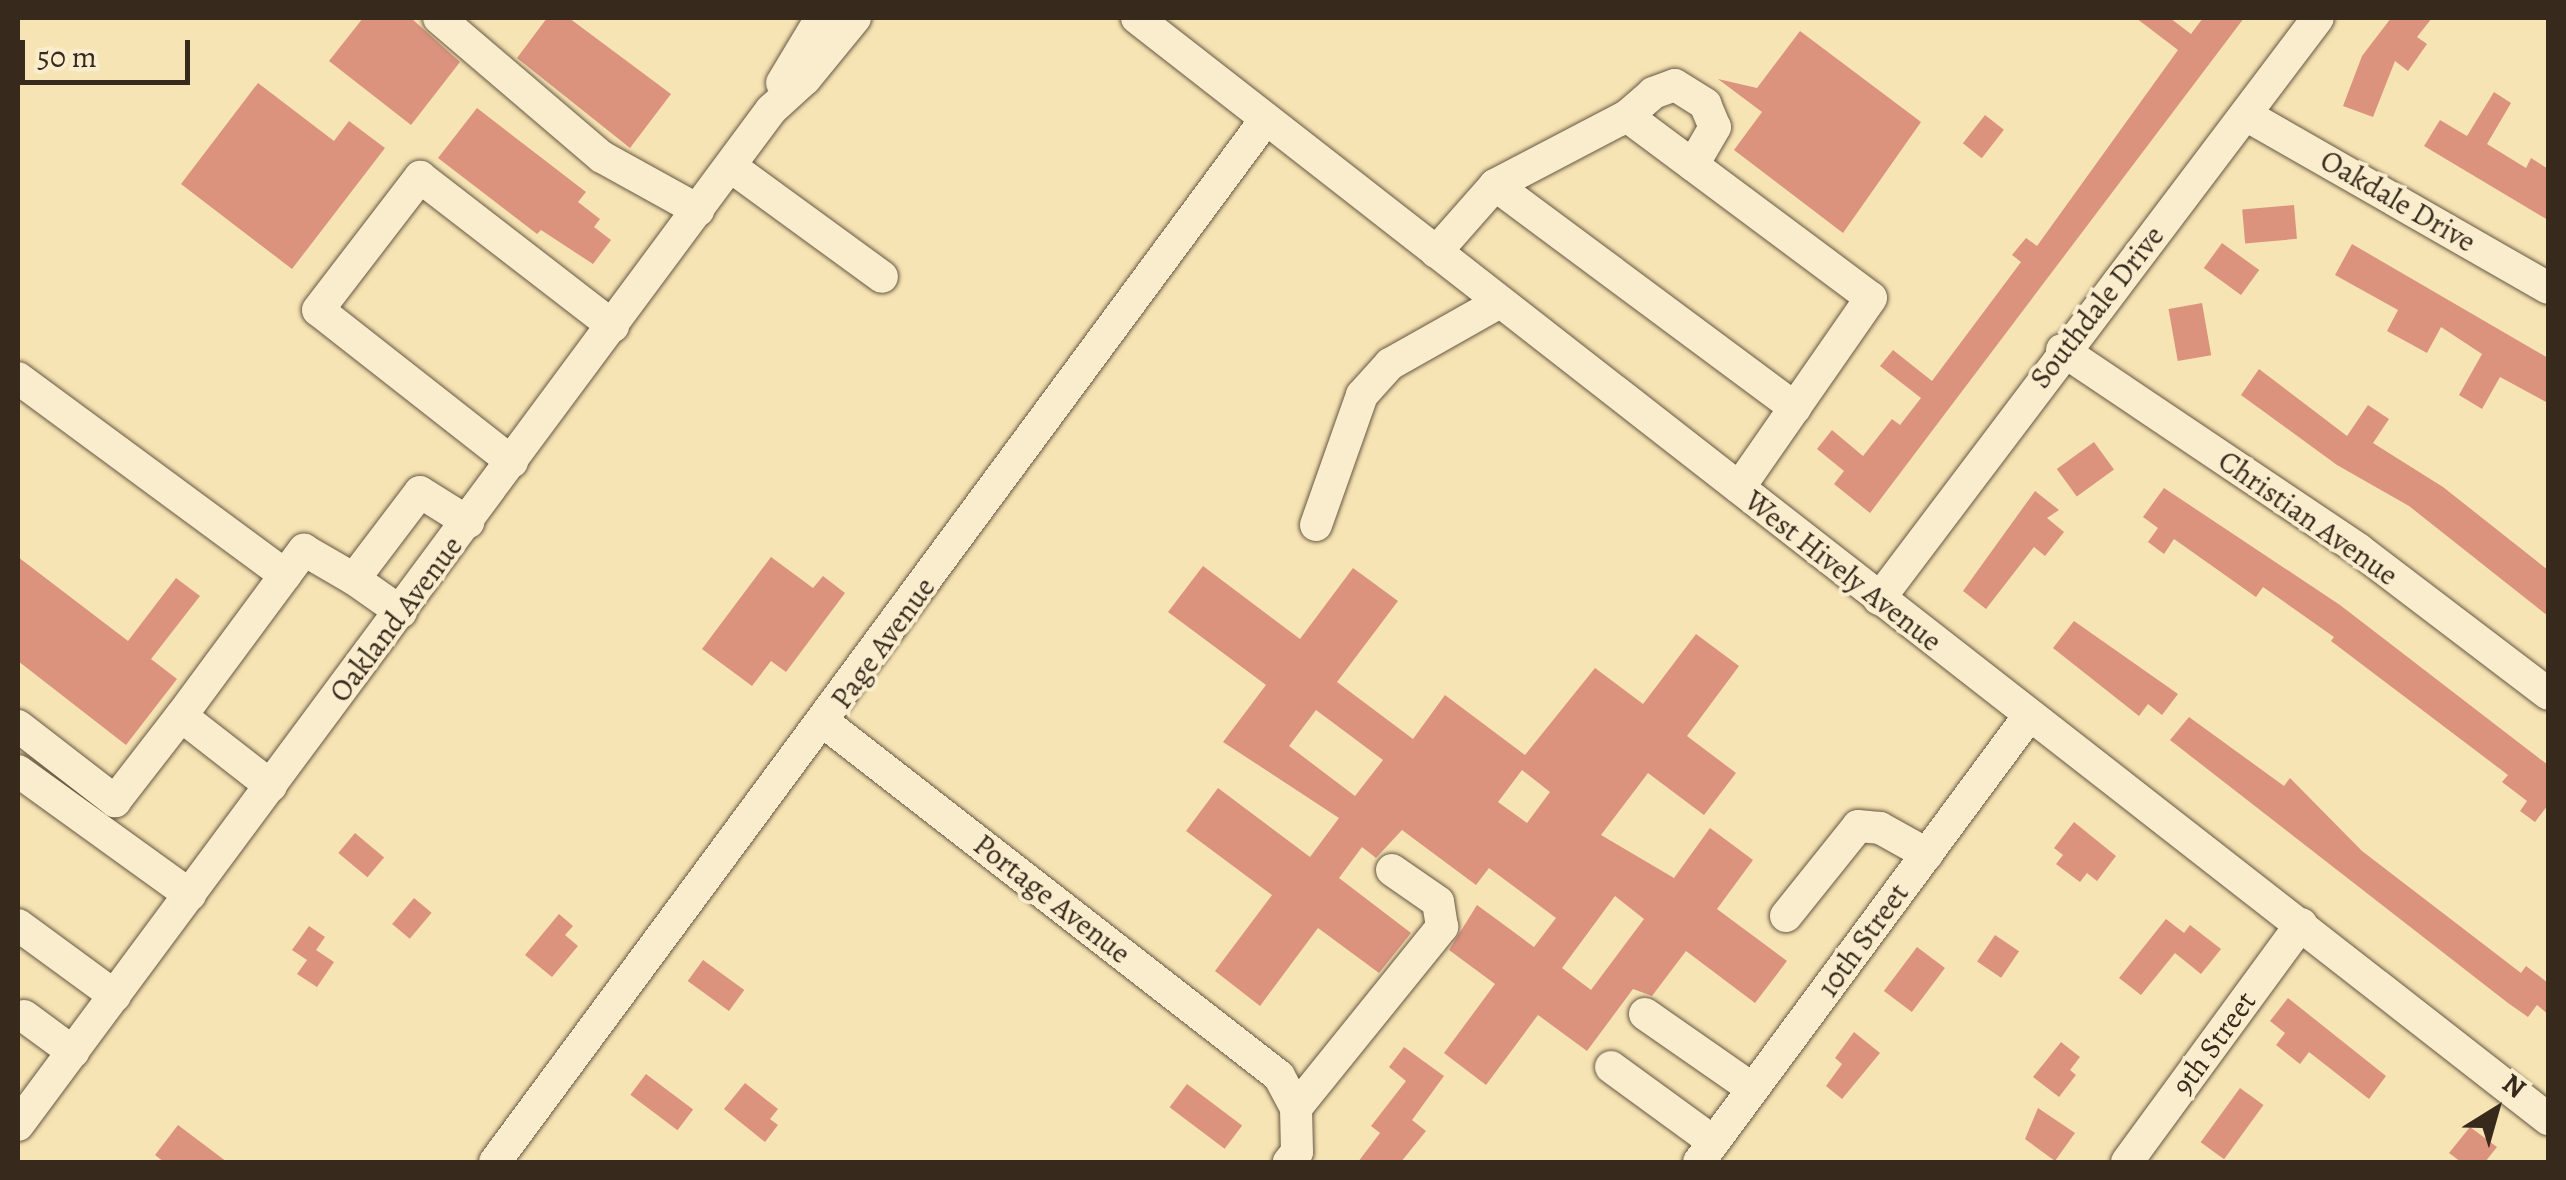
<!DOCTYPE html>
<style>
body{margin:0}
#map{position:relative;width:2566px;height:1180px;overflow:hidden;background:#f7e4b4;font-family:Alegreya,serif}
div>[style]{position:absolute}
.building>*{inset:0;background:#db937e;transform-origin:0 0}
.roads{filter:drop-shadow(0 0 2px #675843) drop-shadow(0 0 2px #675843)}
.minor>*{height:32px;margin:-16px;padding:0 16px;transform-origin:16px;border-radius:16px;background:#faedce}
span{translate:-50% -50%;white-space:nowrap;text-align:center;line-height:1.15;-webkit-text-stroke:8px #faedce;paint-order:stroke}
.street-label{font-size:30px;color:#372a1d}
.frame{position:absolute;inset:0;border:20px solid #372a1d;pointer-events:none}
.north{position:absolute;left:2446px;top:1060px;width:100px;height:100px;-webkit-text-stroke:8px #faedce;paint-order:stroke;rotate:37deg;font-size:28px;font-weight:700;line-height:40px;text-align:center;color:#372a1d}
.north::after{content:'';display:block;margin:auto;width:35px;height:45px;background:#372a1d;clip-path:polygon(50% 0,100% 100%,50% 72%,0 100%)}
.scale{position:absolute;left:20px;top:40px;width:170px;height:45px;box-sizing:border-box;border:5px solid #372a1d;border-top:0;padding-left:12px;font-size:30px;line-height:35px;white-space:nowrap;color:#372a1d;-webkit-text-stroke:8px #faedce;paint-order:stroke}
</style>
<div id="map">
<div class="building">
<i style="clip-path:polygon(363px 18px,411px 18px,460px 62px,411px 125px,329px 61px)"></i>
<i style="clip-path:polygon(547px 18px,569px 18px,671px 94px,630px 148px,517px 58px)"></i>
<i style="clip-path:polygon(2136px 18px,2170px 18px,2191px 34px,2203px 18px,2244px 18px,1870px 513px,1834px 484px,1844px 471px,1817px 449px,1832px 430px,1863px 456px,1892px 419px,1900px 425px,1921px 398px,1880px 366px,1893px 350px,1932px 381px,2021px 262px,2012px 255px,2026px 238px,2037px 246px,2178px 50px)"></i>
<i style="clip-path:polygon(2391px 18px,2432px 18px,2417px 37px,2427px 44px,2408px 71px,2395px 61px,2373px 117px,2343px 106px,2362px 56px)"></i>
<i style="clip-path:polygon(1800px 31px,1921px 122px,1843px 233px,1734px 150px,1762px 112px,1718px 79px,1757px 88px)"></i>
<i style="clip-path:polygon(258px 83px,334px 141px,349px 121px,385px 148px,292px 269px,181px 184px)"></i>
<i style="clip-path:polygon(2494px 92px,2511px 103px,2487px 144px,2526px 168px,2531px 158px,2548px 169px,2548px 220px,2424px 146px,2440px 120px,2467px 136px)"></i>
<i style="clip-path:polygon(477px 108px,586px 192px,578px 202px,600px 219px,594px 227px,611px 240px,593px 264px,541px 230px,537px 234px,438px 158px)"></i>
<i style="left:1985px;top:115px;width:24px;height:36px;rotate:38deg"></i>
<i style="left:2294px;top:205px;width:34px;height:52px;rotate:85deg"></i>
<i style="left:2222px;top:243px;width:46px;height:31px;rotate:36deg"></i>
<i style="clip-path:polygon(2352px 244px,2548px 358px,2548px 403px,2500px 377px,2482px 409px,2459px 395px,2482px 354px,2441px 327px,2427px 353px,2387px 331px,2398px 310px,2335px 275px)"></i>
<i style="left:2202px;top:303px;width:53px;height:34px;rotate:80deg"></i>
<i style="clip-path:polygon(2259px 369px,2347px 436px,2368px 405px,2389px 419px,2373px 443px,2443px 487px,2548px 570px,2548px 616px,2409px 506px,2337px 465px,2241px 395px)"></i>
<i style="left:2094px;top:442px;width:34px;height:46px;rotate:54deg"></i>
<i style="clip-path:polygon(2164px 488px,2340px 605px,2548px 765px,2548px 805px,2535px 822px,2520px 811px,2527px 801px,2502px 782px,2508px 775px,2331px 641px,2334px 637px,2263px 587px,2256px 597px,2174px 539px,2164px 554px,2148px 542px,2158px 528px,2143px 517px)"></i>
<i style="clip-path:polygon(2035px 491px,2059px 510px,2047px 518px,2064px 532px,2045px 556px,2034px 547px,1986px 609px,1963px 591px)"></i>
<i style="clip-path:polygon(18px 557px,128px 641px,176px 578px,200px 596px,151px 659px,177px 679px,126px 745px,18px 661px)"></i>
<i style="clip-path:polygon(771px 557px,813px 588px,823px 576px,845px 593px,786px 672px,771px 661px,752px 686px,702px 649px)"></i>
<i style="clip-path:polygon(evenodd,1203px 566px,1300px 639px,1353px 568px,1398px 601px,1337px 682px,1413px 739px,1445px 695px,1525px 755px,1595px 668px,1643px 704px,1696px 634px,1739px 666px,1687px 736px,1736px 773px,1704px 815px,1648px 773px,1601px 835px,1674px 878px,1710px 828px,1753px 860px,1717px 909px,1787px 961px,1755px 1003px,1686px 951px,1652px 996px,1633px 989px,1587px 1051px,1538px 1015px,1486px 1085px,1444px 1053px,1495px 984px,1449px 950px,1477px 905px,1534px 947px,1556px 918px,1489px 868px,1476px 885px,1402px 830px,1376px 858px,1362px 847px,1339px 878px,1411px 933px,1379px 973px,1318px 928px,1260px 1006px,1215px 971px,1272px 895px,1186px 831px,1218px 788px,1310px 857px,1339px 818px,1223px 742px,1266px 685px,1168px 612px,1203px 566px,1316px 710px,1383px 760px,1355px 796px,1289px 746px,1316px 710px,1203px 566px,1522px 770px,1550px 792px,1527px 823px,1498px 802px,1522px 770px,1203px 566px,1615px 896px,1644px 919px,1591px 990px,1562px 968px,1615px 896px)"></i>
<i style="clip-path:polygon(2074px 621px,2178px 694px,2162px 715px,2148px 704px,2139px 716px,2053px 648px)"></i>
<i style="clip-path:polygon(2189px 717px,2284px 786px,2290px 778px,2362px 851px,2521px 973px,2526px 966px,2548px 983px,2548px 1014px,2537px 1005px,2528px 1017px,2508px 1003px,2170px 740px)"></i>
<i style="clip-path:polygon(2074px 822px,2116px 856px,2097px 881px,2087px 873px,2080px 882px,2056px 864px,2063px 855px,2054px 848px)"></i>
<i style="left:355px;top:833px;width:38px;height:26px;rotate:40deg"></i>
<i style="left:414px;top:898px;width:23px;height:34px;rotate:40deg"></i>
<i style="clip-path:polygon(559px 914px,573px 926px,565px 935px,578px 946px,552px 977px,525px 955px)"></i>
<i style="clip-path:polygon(2166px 919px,2184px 933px,2190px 925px,2221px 949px,2201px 974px,2175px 953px,2141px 995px,2119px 978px)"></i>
<i style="clip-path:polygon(309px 926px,325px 937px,316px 950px,334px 962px,317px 987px,297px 974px,307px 960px,292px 950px)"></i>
<i style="left:1995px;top:935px;width:29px;height:32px;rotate:34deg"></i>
<i style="left:1917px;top:947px;width:35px;height:55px;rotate:37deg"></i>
<i style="left:703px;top:960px;width:51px;height:26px;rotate:36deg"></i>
<i style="clip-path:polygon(2288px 998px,2386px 1076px,2369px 1099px,2309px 1052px,2300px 1064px,2276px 1045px,2285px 1033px,2270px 1021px)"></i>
<i style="clip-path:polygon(1854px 1032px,1880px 1053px,1842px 1099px,1826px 1086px,1842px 1064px,1835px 1058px)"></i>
<i style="clip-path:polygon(2061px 1042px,2080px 1057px,2070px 1070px,2076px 1075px,2059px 1097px,2033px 1077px)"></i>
<i style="clip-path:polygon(1404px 1047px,1444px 1076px,1412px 1120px,1426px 1131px,1401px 1162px,1358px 1162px,1380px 1133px,1371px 1126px,1406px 1081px,1389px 1067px)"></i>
<i style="left:646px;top:1074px;width:59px;height:26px;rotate:37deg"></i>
<i style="clip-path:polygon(745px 1083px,778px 1109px,770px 1119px,778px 1125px,765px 1142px,724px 1109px)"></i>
<i style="left:1187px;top:1084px;width:69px;height:29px;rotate:37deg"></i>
<i style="left:2240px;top:1088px;width:29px;height:67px;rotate:36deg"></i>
<i style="clip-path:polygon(2038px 1108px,2075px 1133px,2055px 1161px,2025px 1139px)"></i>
<i style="clip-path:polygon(178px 1125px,227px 1162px,164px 1162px,155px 1155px)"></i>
<i style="clip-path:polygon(2470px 1127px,2497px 1147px,2485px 1162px,2461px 1162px,2449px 1153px)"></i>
</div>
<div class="roads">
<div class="minor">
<i style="left:439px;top:18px;width:214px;rotate:40.5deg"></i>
<i style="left:602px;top:157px;width:110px;rotate:28.9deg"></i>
<i style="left:1137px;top:18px;width:1790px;rotate:37.96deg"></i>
<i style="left:782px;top:83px;width:76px;rotate:-59deg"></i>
<i style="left:2246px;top:115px;width:348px;rotate:29.8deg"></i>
<i style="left:1627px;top:116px;width:35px;rotate:-41deg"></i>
<i style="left:1653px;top:93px;width:23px;rotate:-20deg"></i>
<i style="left:1675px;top:85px;width:36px;rotate:32deg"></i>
<i style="left:1705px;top:104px;width:25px;rotate:67deg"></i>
<i style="left:1715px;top:127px;width:44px;rotate:120.1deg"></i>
<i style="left:730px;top:166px;width:188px;rotate:36.1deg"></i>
<i style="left:1495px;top:185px;width:374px;rotate:36.6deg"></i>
<i style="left:1436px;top:252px;width:89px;rotate:-48.6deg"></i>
<i style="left:1495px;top:185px;width:149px;rotate:-27.6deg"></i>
<i style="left:1627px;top:116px;width:304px;rotate:36.7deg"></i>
<i style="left:1871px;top:298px;width:231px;rotate:124.8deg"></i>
<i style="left:2062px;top:350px;width:357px;rotate:33.9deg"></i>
<i style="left:2358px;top:549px;width:239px;rotate:37.3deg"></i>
<i style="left:18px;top:378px;width:332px;rotate:36.4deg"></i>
<i style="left:512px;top:462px;width:246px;rotate:-141.9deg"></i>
<i style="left:318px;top:310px;width:168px;rotate:-52.5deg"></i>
<i style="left:420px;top:177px;width:244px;rotate:37.7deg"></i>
<i style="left:1316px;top:525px;width:138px;rotate:-70.5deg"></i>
<i style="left:1362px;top:395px;width:42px;rotate:-47.9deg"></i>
<i style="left:1390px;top:364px;width:126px;rotate:-29.4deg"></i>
<i style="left:1879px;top:599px;width:728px;rotate:-52.93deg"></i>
<i style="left:401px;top:612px;width:57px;rotate:-144.9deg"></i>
<i style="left:354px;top:579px;width:109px;rotate:-52.8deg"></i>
<i style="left:420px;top:492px;width:57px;rotate:32deg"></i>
<i style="left:825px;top:723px;width:575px;rotate:37.87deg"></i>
<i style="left:1279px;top:1076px;width:36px;rotate:62deg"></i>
<i style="left:1296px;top:1108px;width:44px;rotate:88.7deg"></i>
<i style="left:1297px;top:1152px;width:13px;rotate:129deg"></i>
<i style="left:18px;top:726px;width:123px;rotate:37.7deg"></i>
<i style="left:115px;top:801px;width:108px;rotate:-52.2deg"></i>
<i style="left:18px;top:771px;width:212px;rotate:35.8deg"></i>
<i style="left:271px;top:786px;width:114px;rotate:-142.1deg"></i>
<i style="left:181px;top:716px;width:207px;rotate:-53.5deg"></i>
<i style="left:304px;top:550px;width:58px;rotate:30.1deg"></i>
<i style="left:1786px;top:916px;width:115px;rotate:-51.3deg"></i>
<i style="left:1858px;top:826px;width:22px;rotate:5deg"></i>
<i style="left:1880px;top:828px;width:54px;rotate:29deg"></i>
<i style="left:18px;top:925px;width:120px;rotate:36.2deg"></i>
<i style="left:1645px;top:1014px;width:131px;rotate:34.8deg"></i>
<i style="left:24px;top:1016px;width:61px;rotate:36.3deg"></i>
<i style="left:1611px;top:1067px;width:127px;rotate:36.1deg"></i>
<i style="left:1296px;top:1108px;width:233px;rotate:-51.1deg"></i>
<i style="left:1442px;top:927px;width:25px;rotate:-99deg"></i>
<i style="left:1438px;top:902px;width:56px;rotate:-145.2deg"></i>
<i style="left:18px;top:1125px;width:1264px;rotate:-53.43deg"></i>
<i style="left:771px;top:110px;width:46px;rotate:-42.4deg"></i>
<i style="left:805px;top:79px;width:79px;rotate:-50.7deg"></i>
<i style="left:495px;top:1162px;width:1297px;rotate:-53.53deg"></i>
<i style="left:1699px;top:1162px;width:553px;rotate:-53.52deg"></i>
<i style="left:2127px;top:1162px;width:295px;rotate:-53.8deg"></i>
</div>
</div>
<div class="street-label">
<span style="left:2398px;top:201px;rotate:30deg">Oakdale Drive</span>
<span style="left:2097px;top:307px;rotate:-52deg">Southdale Drive</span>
<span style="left:2308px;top:518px;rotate:35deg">Christian Avenue</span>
<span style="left:1843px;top:571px;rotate:38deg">West Hively Avenue</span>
<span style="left:396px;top:619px;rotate:-53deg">Oakland Avenue</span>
<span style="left:883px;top:643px;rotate:-54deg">Page Avenue</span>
<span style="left:1052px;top:899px;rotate:38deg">Portage Avenue</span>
<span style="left:1863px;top:940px;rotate:-54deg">10th Street</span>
<span style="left:2214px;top:1043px;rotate:-54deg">9th Street</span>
</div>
<div class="frame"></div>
<div class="north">N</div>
<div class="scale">50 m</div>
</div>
